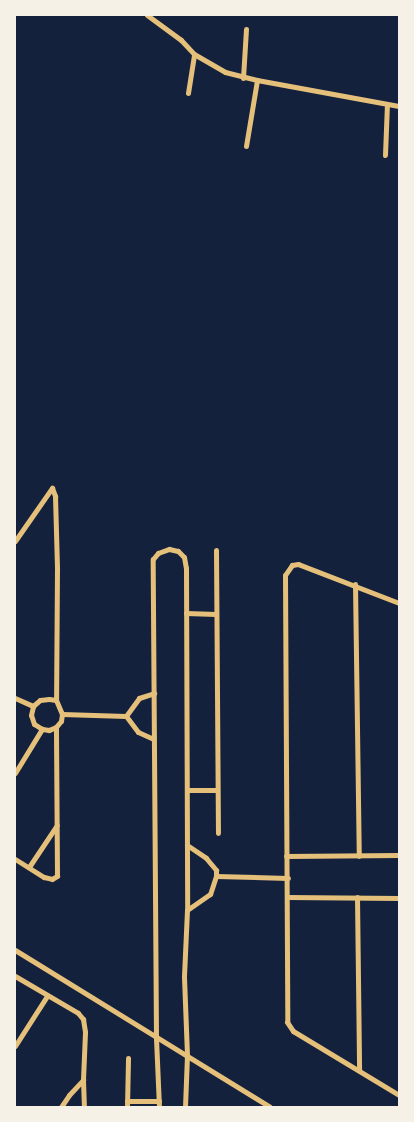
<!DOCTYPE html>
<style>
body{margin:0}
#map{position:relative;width:414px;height:1122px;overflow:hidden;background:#14213d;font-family:"Varela Round",sans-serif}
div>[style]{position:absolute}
.minor>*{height:5px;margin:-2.5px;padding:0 2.5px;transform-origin:2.5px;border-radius:2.5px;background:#e5c07b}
span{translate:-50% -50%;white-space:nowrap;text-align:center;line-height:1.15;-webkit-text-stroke:4px #f6f1e7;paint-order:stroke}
.frame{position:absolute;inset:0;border:16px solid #f6f1e7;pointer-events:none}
</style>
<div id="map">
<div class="minor">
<i style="left:147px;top:15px;width:42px;rotate:36.3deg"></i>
<i style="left:181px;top:40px;width:19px;rotate:47deg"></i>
<i style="left:194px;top:54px;width:36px;rotate:30deg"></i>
<i style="left:225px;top:72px;width:33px;rotate:14deg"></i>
<i style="left:257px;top:80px;width:144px;rotate:10.4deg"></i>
<i style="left:243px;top:78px;width:49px;rotate:-86.5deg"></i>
<i style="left:188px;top:93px;width:39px;rotate:-81deg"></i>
<i style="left:246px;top:146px;width:67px;rotate:-80.5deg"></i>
<i style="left:385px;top:155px;width:51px;rotate:-87.8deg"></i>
<i style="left:15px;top:541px;width:65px;rotate:-55.1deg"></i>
<i style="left:52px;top:488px;width:9px;rotate:69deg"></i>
<i style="left:55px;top:496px;width:72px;rotate:88.4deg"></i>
<i style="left:57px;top:568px;width:132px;rotate:90.4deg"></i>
<i style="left:216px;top:550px;width:283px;rotate:89.6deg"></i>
<i style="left:355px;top:584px;width:272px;rotate:89.2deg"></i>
<i style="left:399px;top:603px;width:108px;rotate:-158.9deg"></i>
<i style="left:298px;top:564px;width:6px;rotate:171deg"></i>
<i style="left:292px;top:565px;width:12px;rotate:125deg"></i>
<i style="left:285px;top:575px;width:447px;rotate:89.7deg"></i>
<i style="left:287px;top:1022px;width:11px;rotate:56deg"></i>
<i style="left:293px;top:1031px;width:124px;rotate:31.1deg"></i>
<i style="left:186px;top:613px;width:30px;rotate:2deg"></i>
<i style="left:15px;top:698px;width:20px;rotate:24deg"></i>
<i style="left:49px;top:699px;width:7px;rotate:8deg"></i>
<i style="left:56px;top:700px;width:15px;rotate:67deg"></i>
<i style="left:62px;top:714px;width:7px;rotate:98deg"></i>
<i style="left:61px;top:721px;width:8px;rotate:130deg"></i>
<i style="left:56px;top:727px;width:8px;rotate:157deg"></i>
<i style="left:49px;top:730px;width:7px;rotate:-172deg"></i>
<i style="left:42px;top:729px;width:9px;rotate:-148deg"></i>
<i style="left:34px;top:724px;width:9px;rotate:-108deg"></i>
<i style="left:31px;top:715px;width:9px;rotate:-77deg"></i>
<i style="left:33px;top:706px;width:9px;rotate:-41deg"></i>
<i style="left:40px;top:700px;width:9px;rotate:-6deg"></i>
<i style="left:62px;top:714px;width:64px;rotate:1.8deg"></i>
<i style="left:126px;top:716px;width:20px;rotate:53deg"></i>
<i style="left:138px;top:732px;width:17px;rotate:24deg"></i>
<i style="left:126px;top:716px;width:22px;rotate:-54deg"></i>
<i style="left:139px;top:698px;width:16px;rotate:-18deg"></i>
<i style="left:15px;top:773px;width:52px;rotate:-58.5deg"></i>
<i style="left:187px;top:790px;width:30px"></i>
<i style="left:187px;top:845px;width:23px;rotate:34deg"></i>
<i style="left:206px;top:858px;width:16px;rotate:50deg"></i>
<i style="left:216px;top:870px;width:6px;rotate:90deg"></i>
<i style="left:216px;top:876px;width:19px;rotate:108deg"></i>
<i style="left:210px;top:894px;width:28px;rotate:145deg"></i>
<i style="left:286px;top:856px;width:113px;rotate:-0.5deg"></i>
<i style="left:15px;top:859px;width:34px;rotate:32deg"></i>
<i style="left:44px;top:877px;width:8px;rotate:14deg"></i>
<i style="left:52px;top:879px;width:6px;rotate:-31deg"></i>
<i style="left:57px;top:876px;width:149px;rotate:-90.4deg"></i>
<i style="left:29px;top:867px;width:50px;rotate:-56.3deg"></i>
<i style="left:216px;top:876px;width:72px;rotate:1.6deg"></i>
<i style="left:287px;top:897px;width:112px;rotate:0.5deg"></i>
<i style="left:357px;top:897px;width:173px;rotate:89.3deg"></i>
<i style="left:15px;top:950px;width:299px;rotate:31.6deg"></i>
<i style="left:15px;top:976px;width:73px;rotate:30.4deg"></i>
<i style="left:78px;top:1013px;width:8px;rotate:50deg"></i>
<i style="left:83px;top:1019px;width:13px;rotate:81deg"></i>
<i style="left:85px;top:1032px;width:48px;rotate:92.4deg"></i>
<i style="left:83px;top:1080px;width:27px;rotate:88deg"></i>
<i style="left:15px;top:1046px;width:59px;rotate:-57.4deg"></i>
<i style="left:127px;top:1101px;width:32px"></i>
<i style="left:61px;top:1107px;width:14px;rotate:-56deg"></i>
<i style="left:69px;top:1095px;width:21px;rotate:-47deg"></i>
<i style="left:127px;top:1107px;width:49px;rotate:-88.8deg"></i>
<i style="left:159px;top:1107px;width:70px;rotate:-92.5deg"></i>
<i style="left:156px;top:1037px;width:478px;rotate:-90.4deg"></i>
<i style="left:153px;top:559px;width:8px;rotate:-50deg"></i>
<i style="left:158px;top:553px;width:12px;rotate:-20deg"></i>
<i style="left:169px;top:549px;width:9px;rotate:13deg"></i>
<i style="left:178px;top:551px;width:8px;rotate:45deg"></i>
<i style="left:184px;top:557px;width:11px;rotate:80deg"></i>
<i style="left:186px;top:568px;width:342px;rotate:89.8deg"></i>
<i style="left:187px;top:910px;width:67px;rotate:92.6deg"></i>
<i style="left:184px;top:977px;width:78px;rotate:87.8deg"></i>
<i style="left:187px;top:1055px;width:52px;rotate:92.2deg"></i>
</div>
<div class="frame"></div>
</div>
